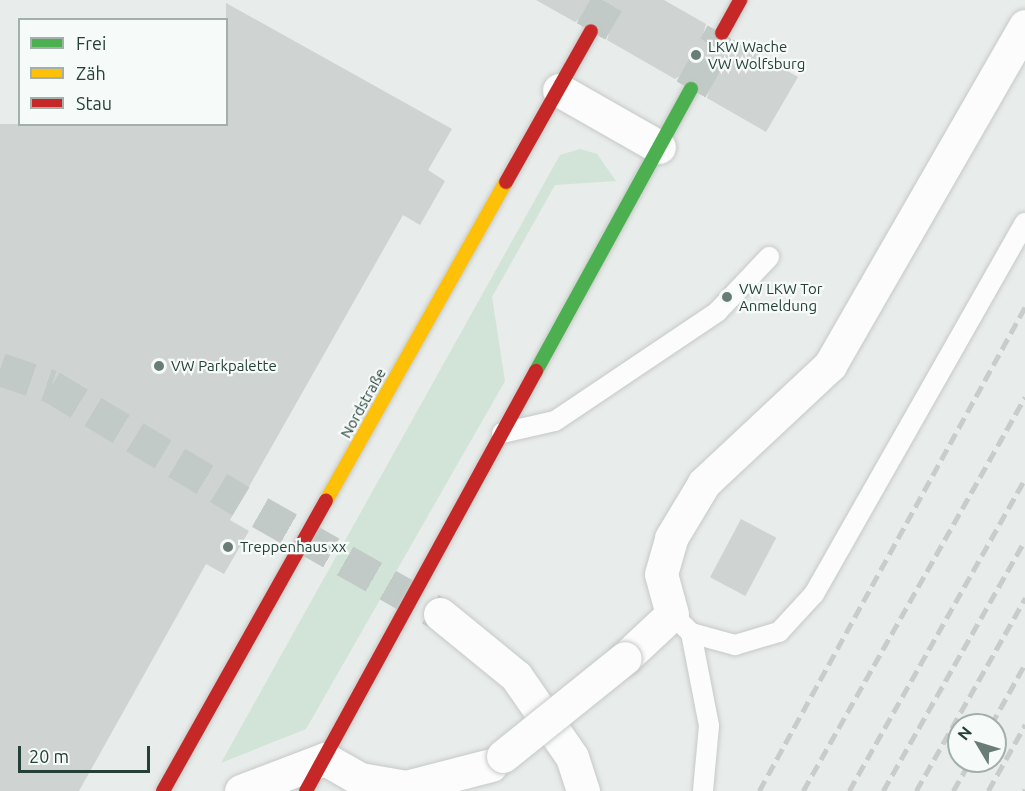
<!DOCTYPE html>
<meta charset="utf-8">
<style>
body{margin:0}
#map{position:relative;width:1025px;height:791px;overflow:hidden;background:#e8ecea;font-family:Ubuntu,sans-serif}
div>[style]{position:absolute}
.green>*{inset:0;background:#d1e4d7}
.building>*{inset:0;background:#cfd3d1;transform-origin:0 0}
.street-tunnel>*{height:33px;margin-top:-16.5px;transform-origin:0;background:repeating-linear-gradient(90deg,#c1cac6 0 33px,transparent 0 49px)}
.secondary-tunnel>*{height:33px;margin-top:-16.5px;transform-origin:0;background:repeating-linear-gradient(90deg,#c1cac6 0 33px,transparent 0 49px)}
.roads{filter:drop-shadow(0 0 2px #c5c9c7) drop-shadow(0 0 2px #c5c9c7)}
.lane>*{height:20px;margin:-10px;padding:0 10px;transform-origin:10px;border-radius:10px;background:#fcfcfc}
.street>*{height:33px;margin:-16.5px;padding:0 16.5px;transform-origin:16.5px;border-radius:16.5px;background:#fcfcfc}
.fast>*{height:14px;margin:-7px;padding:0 7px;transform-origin:7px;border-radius:7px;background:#4caf50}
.slow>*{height:14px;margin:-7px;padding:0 7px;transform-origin:7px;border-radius:7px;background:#ffc107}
.jam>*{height:14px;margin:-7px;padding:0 7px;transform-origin:7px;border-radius:7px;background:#c62828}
.rail>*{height:4.5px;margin-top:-2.25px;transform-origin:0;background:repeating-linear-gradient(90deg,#c9cccb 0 12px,transparent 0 18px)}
.bridges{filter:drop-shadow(0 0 2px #c5c9c7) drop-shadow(0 0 2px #c5c9c7)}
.street-bridge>*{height:33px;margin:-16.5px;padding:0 16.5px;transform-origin:16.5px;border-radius:16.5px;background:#fcfcfc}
.dots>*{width:16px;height:16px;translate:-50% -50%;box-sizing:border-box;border:3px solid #f6faf8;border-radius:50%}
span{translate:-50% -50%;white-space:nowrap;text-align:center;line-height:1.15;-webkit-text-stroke:4.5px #f6faf8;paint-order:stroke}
.poi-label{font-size:15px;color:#254038}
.left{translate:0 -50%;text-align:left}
.street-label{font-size:15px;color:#254038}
.legend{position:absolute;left:18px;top:18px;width:210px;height:108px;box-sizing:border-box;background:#f6faf8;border:2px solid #a2b0ab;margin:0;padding:8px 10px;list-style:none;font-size:18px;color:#254038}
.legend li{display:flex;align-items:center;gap:12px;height:30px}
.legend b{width:30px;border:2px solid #a2b0ab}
.north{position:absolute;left:947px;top:713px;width:60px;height:60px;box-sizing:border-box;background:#f6faf8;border:2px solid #a2b0ab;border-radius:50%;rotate:308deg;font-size:16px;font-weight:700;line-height:24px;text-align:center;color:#254038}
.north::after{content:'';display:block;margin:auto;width:21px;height:27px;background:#697c76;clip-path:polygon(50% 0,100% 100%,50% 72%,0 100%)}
.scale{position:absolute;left:18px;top:746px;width:132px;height:27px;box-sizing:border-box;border:3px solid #254038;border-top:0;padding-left:8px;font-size:18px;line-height:21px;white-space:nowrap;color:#254038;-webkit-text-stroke:4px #f6faf8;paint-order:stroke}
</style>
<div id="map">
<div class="green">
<i style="clip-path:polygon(580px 149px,597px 154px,616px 181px,555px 185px,492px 297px,505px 381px,306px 729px,221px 763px,560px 155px)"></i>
</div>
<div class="building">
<i style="clip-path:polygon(536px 0,664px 0,706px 24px,703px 34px,713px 49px,723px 52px,738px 43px,798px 77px,766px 132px,707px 98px,710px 88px,700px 73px,690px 70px,675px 79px,607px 40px,610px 30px,601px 15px,590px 12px,575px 22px)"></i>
<i style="clip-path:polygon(226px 3px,452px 129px,428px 170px,445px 181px,420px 225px,403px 215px,230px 520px,249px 531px,224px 574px,206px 564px,79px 791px,0 791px,0 124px,226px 124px)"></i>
<i style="left:741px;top:519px;width:40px;height:66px;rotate:28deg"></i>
</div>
<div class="street-tunnel">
<i style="left:0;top:369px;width:54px;rotate:18.4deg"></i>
<i style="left:51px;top:386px;width:222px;rotate:31.2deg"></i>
<i style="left:260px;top:512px;width:202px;rotate:29.6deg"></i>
</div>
<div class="secondary-tunnel">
<i style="left:591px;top:31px;width:36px;rotate:-60deg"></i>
<i style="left:691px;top:89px;width:64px;rotate:-61deg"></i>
</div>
<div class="roads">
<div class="lane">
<i style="left:502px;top:433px;width:54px;rotate:-12.8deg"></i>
<i style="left:555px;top:421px;width:195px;rotate:-33.9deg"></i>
<i style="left:717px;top:312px;width:76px;rotate:-46.6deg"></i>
<i style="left:672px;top:614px;width:27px;rotate:45deg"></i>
<i style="left:691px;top:633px;width:46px;rotate:15.3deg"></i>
<i style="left:735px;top:645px;width:46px;rotate:-16.5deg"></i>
<i style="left:779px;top:632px;width:52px;rotate:-47.4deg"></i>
<i style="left:814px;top:594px;width:427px;rotate:-60.4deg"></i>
<i style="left:691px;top:633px;width:95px;rotate:79deg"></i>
<i style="left:709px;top:726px;width:65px;rotate:95.3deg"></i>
</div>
<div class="street">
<i style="left:559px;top:90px;width:115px;rotate:29.7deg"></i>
<i style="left:440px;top:614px;width:98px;rotate:39.2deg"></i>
<i style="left:516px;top:676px;width:98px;rotate:55.3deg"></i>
<i style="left:572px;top:757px;width:36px;rotate:72deg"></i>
<i style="left:625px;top:658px;width:64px;rotate:-43.1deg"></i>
<i style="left:672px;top:614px;width:41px;rotate:-105.4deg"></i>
<i style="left:661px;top:574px;width:37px;rotate:-74deg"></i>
<i style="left:671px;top:538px;width:64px;rotate:-59deg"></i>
<i style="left:704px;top:483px;width:173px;rotate:-43.1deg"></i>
<i style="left:830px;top:365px;width:391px;rotate:-60.1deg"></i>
<i style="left:241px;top:791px;width:90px;rotate:-20.9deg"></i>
<i style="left:325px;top:759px;width:40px;rotate:29.7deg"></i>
<i style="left:360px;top:779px;width:47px;rotate:9.9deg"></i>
<i style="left:406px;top:787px;width:88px;rotate:-14.5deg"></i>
</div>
<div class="fast">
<i style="left:536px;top:371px;width:322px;rotate:-61.2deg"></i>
</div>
<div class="slow">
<i style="left:326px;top:501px;width:366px;rotate:-60.6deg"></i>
</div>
<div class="jam">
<i style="left:722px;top:33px;width:38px;rotate:-61deg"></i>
<i style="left:506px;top:182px;width:173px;rotate:-60.6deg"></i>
<i style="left:163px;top:791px;width:333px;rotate:-60.7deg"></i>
<i style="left:306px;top:791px;width:479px;rotate:-61.3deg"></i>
</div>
</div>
<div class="rail">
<i style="left:991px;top:725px;width:70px;rotate:-60.9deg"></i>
<i style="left:759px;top:791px;width:552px;rotate:-61.21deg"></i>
<i style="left:803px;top:791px;width:452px;rotate:-60.6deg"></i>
<i style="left:849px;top:791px;width:358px;rotate:-60.6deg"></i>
<i style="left:883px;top:791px;width:288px;rotate:-60.5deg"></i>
<i style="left:916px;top:791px;width:222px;rotate:-60.5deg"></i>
<i style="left:953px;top:791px;width:34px;rotate:-60deg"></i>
<i style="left:988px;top:791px;width:76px;rotate:-60.7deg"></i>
<i style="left:1024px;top:791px;width:2px;rotate:-63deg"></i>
</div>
<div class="bridges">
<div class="street-bridge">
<i style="left:503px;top:756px;width:156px;rotate:-38.8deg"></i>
</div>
</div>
<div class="dots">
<i style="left:696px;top:55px;background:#697c76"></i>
<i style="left:727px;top:297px;background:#697c76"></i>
<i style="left:159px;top:366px;background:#697c76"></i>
<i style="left:228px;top:547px;background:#697c76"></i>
</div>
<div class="poi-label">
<span class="left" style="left:708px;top:55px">LKW Wache<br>VW Wolfsburg</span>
<span class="left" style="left:739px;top:297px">VW LKW Tor<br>Anmeldung</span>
<span class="left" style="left:171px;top:366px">VW Parkpalette</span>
<span class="left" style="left:240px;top:547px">Treppenhaus xx</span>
</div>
<div class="street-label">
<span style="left:363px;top:403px;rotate:-61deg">Nordstraße</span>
</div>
<ul class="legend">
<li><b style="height:8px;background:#4caf50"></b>Frei</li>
<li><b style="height:8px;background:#ffc107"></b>Zäh</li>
<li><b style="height:8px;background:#c62828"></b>Stau</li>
</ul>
<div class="north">N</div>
<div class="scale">20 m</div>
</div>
